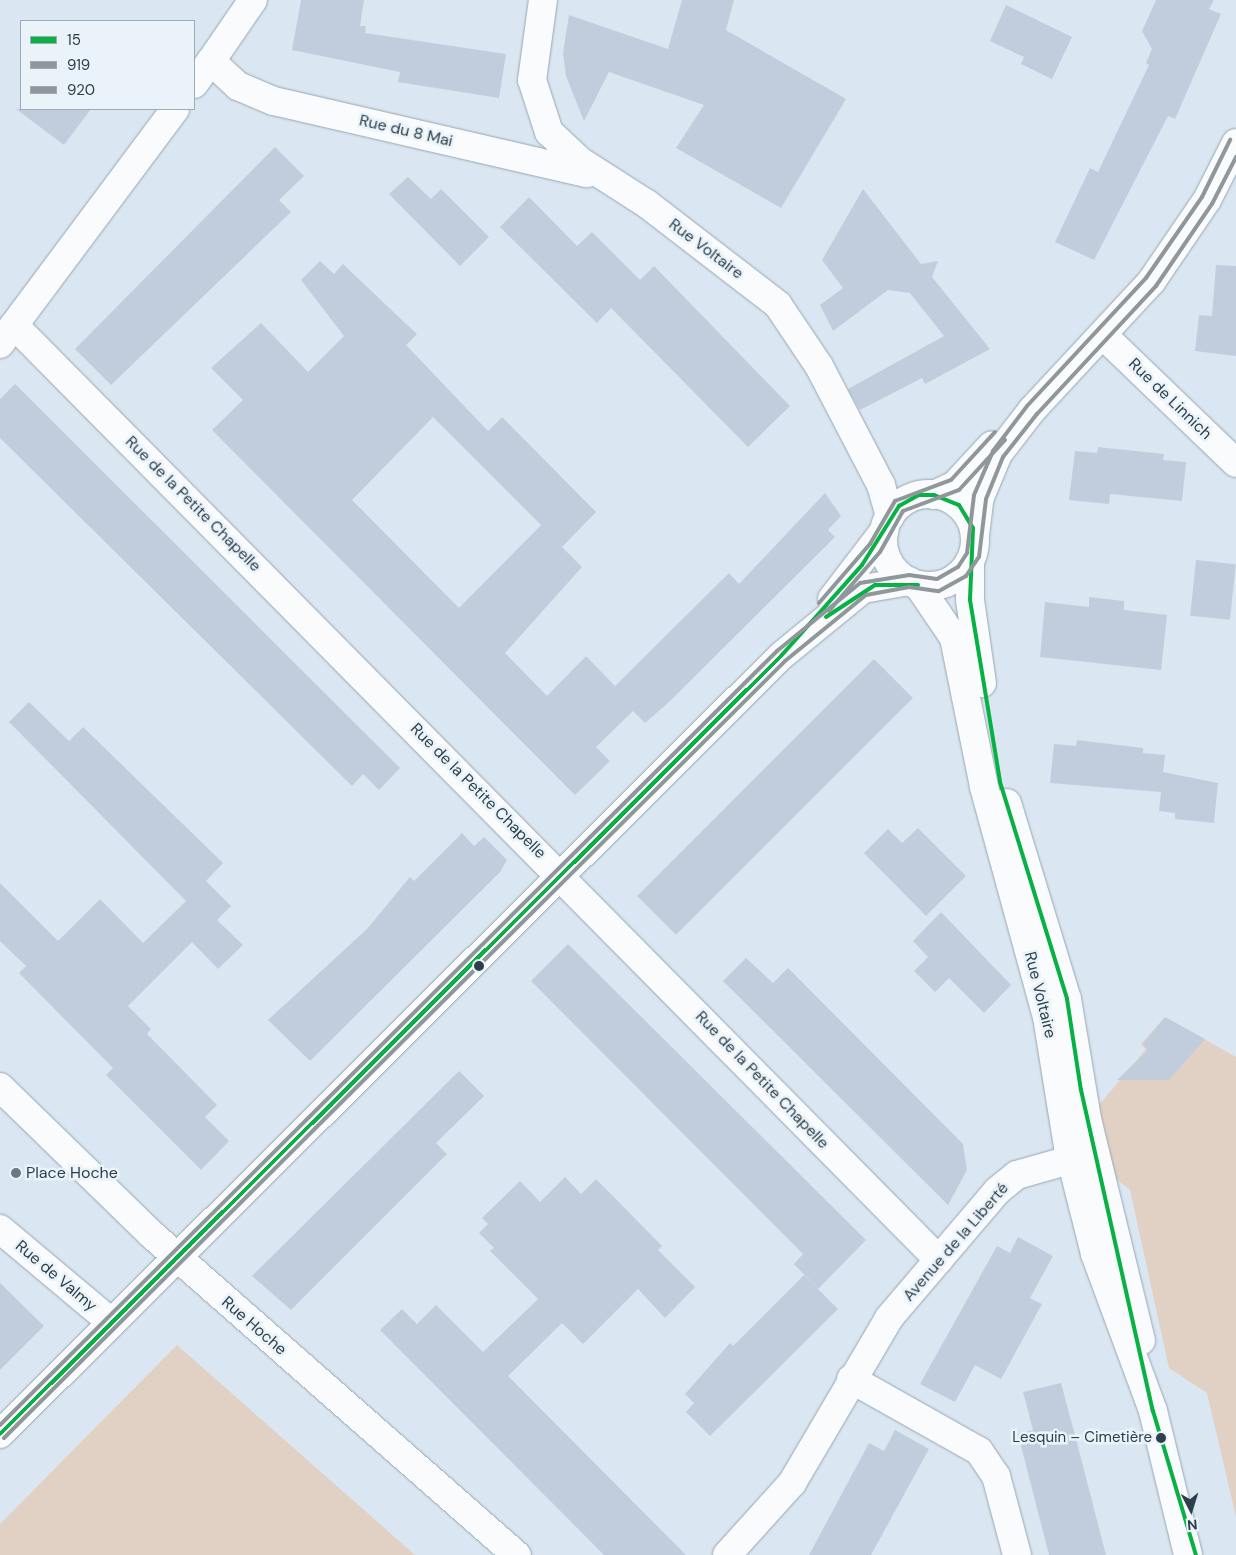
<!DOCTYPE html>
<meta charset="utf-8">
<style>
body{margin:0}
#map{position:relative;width:1236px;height:1555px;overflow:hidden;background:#dae7f2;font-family:"DM Sans",sans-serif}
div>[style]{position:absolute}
.green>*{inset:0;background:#e1d1c4}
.building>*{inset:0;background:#c1cddd;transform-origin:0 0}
.roads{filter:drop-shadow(0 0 1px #98a6b1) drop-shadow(0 0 1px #98a6b1)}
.minor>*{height:28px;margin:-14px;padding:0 14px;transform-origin:14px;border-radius:14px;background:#f9fbfd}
.tertiary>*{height:28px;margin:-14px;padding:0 14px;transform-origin:14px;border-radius:14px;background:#f9fbfd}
.tertiary>.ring{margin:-14px;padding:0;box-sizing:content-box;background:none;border:28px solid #f9fbfd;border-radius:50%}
.bus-1>*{height:4px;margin:-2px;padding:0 2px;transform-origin:2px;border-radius:2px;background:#07b144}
.bus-2>*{height:4px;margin:-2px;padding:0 2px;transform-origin:2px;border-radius:2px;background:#90979b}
.bus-3>*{height:4px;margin:-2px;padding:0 2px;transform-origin:2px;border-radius:2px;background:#90979b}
.dots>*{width:14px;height:14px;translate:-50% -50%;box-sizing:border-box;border:2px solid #eaf3f9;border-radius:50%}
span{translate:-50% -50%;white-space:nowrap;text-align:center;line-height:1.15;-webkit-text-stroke:5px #eaf3f9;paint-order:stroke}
.bus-label{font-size:15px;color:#2d3f4b}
.right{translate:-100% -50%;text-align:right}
.street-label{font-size:16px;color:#2d3f4b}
.poi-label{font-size:16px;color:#2d3f4b}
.left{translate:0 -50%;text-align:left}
.legend{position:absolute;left:20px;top:20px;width:175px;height:90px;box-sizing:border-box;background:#eaf3f9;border:1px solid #9eabb3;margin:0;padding:6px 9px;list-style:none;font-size:15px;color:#2d3f4b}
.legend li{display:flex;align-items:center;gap:10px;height:25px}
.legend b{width:25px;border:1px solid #9eabb3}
.north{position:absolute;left:1166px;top:1485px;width:50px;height:50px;-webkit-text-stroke:4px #eaf3f9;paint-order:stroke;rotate:175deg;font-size:14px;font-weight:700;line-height:20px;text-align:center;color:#2d3f4b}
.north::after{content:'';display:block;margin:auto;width:18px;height:22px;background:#2d3f4b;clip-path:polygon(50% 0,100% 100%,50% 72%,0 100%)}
</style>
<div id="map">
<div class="green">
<i style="clip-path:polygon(1165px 1017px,1236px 1057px,1236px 1517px,1207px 1393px,1169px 1368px,1130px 1190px,1116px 1179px,1099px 1105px,1146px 1049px,1141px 1044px)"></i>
<i style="clip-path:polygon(177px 1345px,415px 1555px,0 1555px,0 1524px)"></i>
</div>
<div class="building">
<i style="clip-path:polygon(301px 0,364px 0,360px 26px,366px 26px,365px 33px,506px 54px,499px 98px,398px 82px,400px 72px,292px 50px)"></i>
<i style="clip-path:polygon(682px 0,734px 0,726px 30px,846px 99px,781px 208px,676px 148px,704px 105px,609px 72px,584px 121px,566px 76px,563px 53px,569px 15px,668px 49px)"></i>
<i style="clip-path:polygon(1156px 0,1214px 0,1209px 9px,1221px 14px,1175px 119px,1168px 116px,1094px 260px,1055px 242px,1090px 168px,1098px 172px,1149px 65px,1146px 63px,1152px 49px,1142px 31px)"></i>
<i style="clip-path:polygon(1006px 5px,1072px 37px,1052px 79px,1021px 64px,1024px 57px,990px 41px)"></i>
<i style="clip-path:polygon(16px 109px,91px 109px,64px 145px)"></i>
<i style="clip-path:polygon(275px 147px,304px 176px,279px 200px,291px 212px,111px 385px,75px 349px)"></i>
<i style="clip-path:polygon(408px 177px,431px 199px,441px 189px,489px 237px,460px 266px,389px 194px)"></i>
<i style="clip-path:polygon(863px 189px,921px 264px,938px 261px,932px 277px,990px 349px,925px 384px,922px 378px,860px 410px,848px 389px,944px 336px,910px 293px,888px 290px,833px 331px,820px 305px,843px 288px,822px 260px)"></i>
<i style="clip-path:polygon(529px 197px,577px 246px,592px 232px,640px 280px,654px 266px,790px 406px,748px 447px,611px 308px,597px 323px,500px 227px)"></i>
<i style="clip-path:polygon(evenodd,320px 261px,334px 274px,343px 264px,404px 322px,417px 334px,406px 345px,488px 431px,502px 417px,596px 512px,562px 547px,582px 567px,505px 653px,547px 696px,586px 656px,615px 686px,729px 573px,739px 584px,825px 493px,841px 516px,828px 530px,835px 537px,668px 703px,645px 723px,633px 711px,596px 747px,610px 761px,575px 795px,212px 430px,243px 400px,211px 368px,261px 323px,308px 372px,344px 336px,301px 280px,320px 261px,433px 417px,541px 525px,459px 608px,352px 500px,433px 417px)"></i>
<i style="clip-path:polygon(1216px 265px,1236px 266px,1236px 356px,1195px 351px,1199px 315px,1212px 316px)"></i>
<i style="clip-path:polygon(15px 384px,400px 768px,379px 790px,363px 774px,352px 786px,0 438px,0 399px)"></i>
<i style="clip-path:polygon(1098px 447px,1164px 454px,1163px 460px,1186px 462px,1182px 501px,1110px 494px,1109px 504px,1069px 500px,1075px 451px,1097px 453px)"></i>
<i style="left:1196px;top:560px;width:40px;height:56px;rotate:6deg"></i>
<i style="clip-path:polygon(1089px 597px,1124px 601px,1124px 610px,1167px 615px,1161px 670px,1040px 657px,1045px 602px,1089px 607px)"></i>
<i style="left:874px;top:659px;width:55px;height:335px;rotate:45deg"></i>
<i style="clip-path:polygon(29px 702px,69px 741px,83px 727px,223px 863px,206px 881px,231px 906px,217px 920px,243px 945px,218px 969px,192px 942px,128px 1006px,151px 1029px,147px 1034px,217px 1105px,205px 1117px,229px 1141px,201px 1170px,106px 1075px,113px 1068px,19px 973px,26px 966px,0 941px,0 883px,58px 941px,100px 899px,143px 943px,186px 901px,9px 722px)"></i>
<i style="clip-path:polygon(1077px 740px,1143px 748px,1143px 753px,1165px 755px,1163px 772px,1218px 783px,1214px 823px,1175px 819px,1175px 813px,1159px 811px,1161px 792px,1050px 783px,1054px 744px,1076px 746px)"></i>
<i style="clip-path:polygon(918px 828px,966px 876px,926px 916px,864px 853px,888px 829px,902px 843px)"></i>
<i style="clip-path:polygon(462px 833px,474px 846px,484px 837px,507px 860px,500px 872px,310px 1061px,268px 1020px,367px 929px,410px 877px,414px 881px)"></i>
<i style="clip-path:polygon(941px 912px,1011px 985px,984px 1013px,949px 978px,935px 992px,914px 971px,928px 957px,913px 941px)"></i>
<i style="clip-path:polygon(568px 944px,866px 1240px,818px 1289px,794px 1264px,803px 1254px,531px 981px)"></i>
<i style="clip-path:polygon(746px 958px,773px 983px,788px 968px,963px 1144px,967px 1170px,948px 1205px,723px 981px)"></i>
<i style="clip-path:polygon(1165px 1017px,1205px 1039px,1169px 1080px,1117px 1080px,1148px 1050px,1142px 1045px)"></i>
<i style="clip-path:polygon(459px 1071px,484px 1096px,436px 1143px,447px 1154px,291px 1310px,252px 1276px)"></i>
<i style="clip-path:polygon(565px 1177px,581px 1194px,596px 1179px,662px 1246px,658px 1250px,695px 1287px,665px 1318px,638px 1289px,583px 1344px,562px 1323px,508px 1376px,686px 1555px,604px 1555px,380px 1330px,402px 1309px,417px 1324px,436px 1305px,483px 1352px,538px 1299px,490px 1251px,494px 1248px,479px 1233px,488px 1224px,482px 1218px,520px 1181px,540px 1202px)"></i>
<i style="clip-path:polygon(1018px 1237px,1053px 1256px,1030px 1298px,1042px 1304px,1001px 1379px,975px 1365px,955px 1402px,920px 1384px,997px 1246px,1010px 1253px)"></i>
<i style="clip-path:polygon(804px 1275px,838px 1309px,710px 1436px,686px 1412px,694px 1403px,685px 1394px,730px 1343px,733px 1346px)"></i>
<i style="clip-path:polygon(0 1283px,44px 1326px,0 1370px)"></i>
<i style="clip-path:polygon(1061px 1383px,1076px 1439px,1106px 1555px,1049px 1555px,1018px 1434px,1033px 1430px,1023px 1392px)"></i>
<i style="clip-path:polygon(895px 1430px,929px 1449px,871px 1555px,809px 1555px,869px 1443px,884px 1451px)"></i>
</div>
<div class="roads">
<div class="minor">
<i style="left:543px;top:0;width:81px;rotate:97.8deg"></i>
<i style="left:532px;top:80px;width:55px;rotate:71.9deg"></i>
<i style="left:549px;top:132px;width:42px;rotate:43.1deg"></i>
<i style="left:580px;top:161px;width:80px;rotate:32.7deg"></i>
<i style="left:647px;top:204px;width:165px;rotate:37.6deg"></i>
<i style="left:778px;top:305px;width:73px;rotate:56.1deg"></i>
<i style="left:819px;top:366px;width:134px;rotate:62.5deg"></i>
<i style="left:881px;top:485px;width:33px;rotate:74deg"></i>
<i style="left:211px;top:61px;width:74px;rotate:-55.5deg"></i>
<i style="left:194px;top:84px;width:29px;rotate:-54deg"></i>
<i style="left:211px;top:61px;width:37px;rotate:43deg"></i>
<i style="left:238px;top:86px;width:39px;rotate:23deg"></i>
<i style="left:274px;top:101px;width:321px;rotate:13deg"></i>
<i style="left:14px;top:325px;width:1315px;rotate:45.31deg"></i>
<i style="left:1104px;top:336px;width:183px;rotate:43.9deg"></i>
<i style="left:0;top:344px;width:293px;rotate:-53.3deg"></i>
<i style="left:0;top:1087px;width:211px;rotate:44.2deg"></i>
<i style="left:151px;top:1234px;width:487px;rotate:41.3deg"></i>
<i style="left:0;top:1229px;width:146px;rotate:40deg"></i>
<i style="left:851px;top:1379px;width:147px;rotate:29.4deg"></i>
<i style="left:979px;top:1451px;width:30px;rotate:56deg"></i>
<i style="left:996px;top:1476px;width:82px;rotate:75.1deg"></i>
<i style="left:727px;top:1555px;width:97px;rotate:-47.9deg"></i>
<i style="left:792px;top:1483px;width:191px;rotate:-59.5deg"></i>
<i style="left:889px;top:1318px;width:167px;rotate:-49.6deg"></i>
<i style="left:997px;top:1191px;width:26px;rotate:-39deg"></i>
<i style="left:1017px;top:1175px;width:80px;rotate:-15.9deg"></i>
</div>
<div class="tertiary">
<i class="ring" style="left:883px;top:494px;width:64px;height:64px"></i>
<i style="left:934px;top:495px;width:23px;rotate:-25deg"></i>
<i style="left:955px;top:485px;width:54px;rotate:-47.2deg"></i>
<i style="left:975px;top:535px;width:38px;rotate:-83deg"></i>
<i style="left:980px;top:497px;width:47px;rotate:-67.3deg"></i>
<i style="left:998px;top:454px;width:56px;rotate:-52.3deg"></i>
<i style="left:1032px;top:410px;width:175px;rotate:-47.1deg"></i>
<i style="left:1151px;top:282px;width:99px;rotate:-55.7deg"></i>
<i style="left:1207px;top:200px;width:64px;rotate:-63deg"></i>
<i style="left:970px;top:561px;width:39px;rotate:90deg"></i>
<i style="left:970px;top:600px;width:84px;rotate:81.8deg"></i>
<i style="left:918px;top:585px;width:64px;rotate:55.8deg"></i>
<i style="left:954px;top:638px;width:152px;rotate:78.6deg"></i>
<i style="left:984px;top:787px;width:238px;rotate:74.7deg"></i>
<i style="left:1047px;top:1017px;width:132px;rotate:80.8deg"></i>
<i style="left:1068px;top:1147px;width:110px;rotate:75.8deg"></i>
<i style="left:1095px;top:1254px;width:167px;rotate:69.7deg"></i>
<i style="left:1153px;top:1411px;width:148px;rotate:76.3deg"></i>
<i style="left:832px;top:599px;width:86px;rotate:-52.6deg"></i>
<i style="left:1007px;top:803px;width:205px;rotate:73deg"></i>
<i style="left:1067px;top:999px;width:122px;rotate:80.5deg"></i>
<i style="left:1087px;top:1119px;width:228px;rotate:76.3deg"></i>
<i style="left:0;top:1434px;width:1102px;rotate:-44.89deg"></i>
<i style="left:781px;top:656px;width:106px;rotate:-39.3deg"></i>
<i style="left:863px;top:589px;width:47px;rotate:-9.9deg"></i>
</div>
</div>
<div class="bus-1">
<i style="left:826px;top:617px;width:59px;rotate:-33.1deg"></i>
<i style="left:875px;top:585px;width:43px"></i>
<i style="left:0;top:1434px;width:1102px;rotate:-44.89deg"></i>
<i style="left:781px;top:656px;width:122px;rotate:-48.3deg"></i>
<i style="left:862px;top:565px;width:70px;rotate:-57.9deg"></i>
<i style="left:899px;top:506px;width:23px;rotate:-29deg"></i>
<i style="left:919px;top:495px;width:15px"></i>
<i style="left:934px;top:495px;width:27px;rotate:22deg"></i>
<i style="left:959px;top:505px;width:27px;rotate:59deg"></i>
<i style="left:973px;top:528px;width:72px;rotate:92.4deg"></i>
<i style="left:970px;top:600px;width:184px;rotate:80.6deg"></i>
<i style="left:1000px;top:782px;width:227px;rotate:72.8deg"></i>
<i style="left:1067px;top:999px;width:92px;rotate:81.3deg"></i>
<i style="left:1081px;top:1090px;width:329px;rotate:77.4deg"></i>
<i style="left:1153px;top:1411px;width:150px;rotate:73.4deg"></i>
</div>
<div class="bus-2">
<i style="left:829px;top:611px;width:78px;rotate:-49.2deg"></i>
<i style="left:880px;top:552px;width:47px;rotate:-60.7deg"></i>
<i style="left:903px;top:511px;width:60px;rotate:-20.6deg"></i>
<i style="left:959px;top:490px;width:68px;rotate:-47.4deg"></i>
<i style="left:4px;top:1438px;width:1102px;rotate:-44.85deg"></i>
<i style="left:785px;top:661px;width:104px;rotate:-39.2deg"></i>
<i style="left:866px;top:595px;width:44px;rotate:-10.5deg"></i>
<i style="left:909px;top:587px;width:30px;rotate:8deg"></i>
<i style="left:939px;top:591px;width:31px;rotate:-29deg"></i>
<i style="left:966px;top:576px;width:23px;rotate:-56deg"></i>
<i style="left:979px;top:557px;width:58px;rotate:-83.1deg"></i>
<i style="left:986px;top:499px;width:45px;rotate:-68deg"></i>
<i style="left:1003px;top:457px;width:55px;rotate:-51.7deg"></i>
<i style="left:1037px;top:414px;width:175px;rotate:-47.1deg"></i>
<i style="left:1156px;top:286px;width:99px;rotate:-55.7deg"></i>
<i style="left:1212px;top:204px;width:53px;rotate:-62.9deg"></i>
</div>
<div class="bus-3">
<i style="left:819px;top:603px;width:78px;rotate:-49.2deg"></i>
<i style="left:870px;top:544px;width:50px;rotate:-59.8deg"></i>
<i style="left:895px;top:501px;width:60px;rotate:-20.6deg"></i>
<i style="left:951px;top:480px;width:65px;rotate:-47.5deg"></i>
<i style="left:0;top:1425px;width:1097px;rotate:-44.89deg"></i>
<i style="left:777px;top:651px;width:107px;rotate:-39.3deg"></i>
<i style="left:860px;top:583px;width:50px;rotate:-9.3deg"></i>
<i style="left:909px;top:575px;width:28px;rotate:8deg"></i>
<i style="left:937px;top:579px;width:24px;rotate:-30deg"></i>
<i style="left:958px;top:567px;width:17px;rotate:-57deg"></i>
<i style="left:967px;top:553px;width:58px;rotate:-83.1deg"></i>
<i style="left:974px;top:495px;width:48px;rotate:-66.6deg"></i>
<i style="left:993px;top:451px;width:56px;rotate:-52.9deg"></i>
<i style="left:1027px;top:406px;width:175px;rotate:-47.1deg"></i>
<i style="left:1146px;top:278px;width:98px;rotate:-55.3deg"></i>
<i style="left:1202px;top:197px;width:64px;rotate:-63.8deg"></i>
</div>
<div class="dots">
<i style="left:479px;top:966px;background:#2d3f4b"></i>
<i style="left:16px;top:1173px;background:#6a7a85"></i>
<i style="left:1161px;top:1438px;background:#2d3f4b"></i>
</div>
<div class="bus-label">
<span class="right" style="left:1152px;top:1438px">Lesquin – Cimetière</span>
</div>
<div class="street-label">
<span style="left:406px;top:131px;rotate:13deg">Rue du 8 Mai</span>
<span style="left:706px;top:249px;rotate:37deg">Rue Voltaire</span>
<span style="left:1170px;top:399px;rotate:44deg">Rue de Linnich</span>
<span style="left:193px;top:504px;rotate:45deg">Rue de la Petite Chapelle</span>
<span style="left:478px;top:791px;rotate:45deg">Rue de la Petite Chapelle</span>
<span style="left:1040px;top:995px;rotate:76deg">Rue Voltaire</span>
<span style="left:762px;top:1080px;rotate:46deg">Rue de la Petite Chapelle</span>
<span style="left:956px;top:1242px;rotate:-49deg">Avenue de la Liberté</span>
<span style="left:56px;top:1276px;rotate:40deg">Rue de Valmy</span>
<span style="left:254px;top:1326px;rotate:41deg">Rue Hoche</span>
</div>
<div class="poi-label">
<span class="left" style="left:26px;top:1173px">Place Hoche</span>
</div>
<ul class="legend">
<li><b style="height:6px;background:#07b144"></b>15</li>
<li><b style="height:6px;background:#90979b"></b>919</li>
<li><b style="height:6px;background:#90979b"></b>920</li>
</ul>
<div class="north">N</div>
</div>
